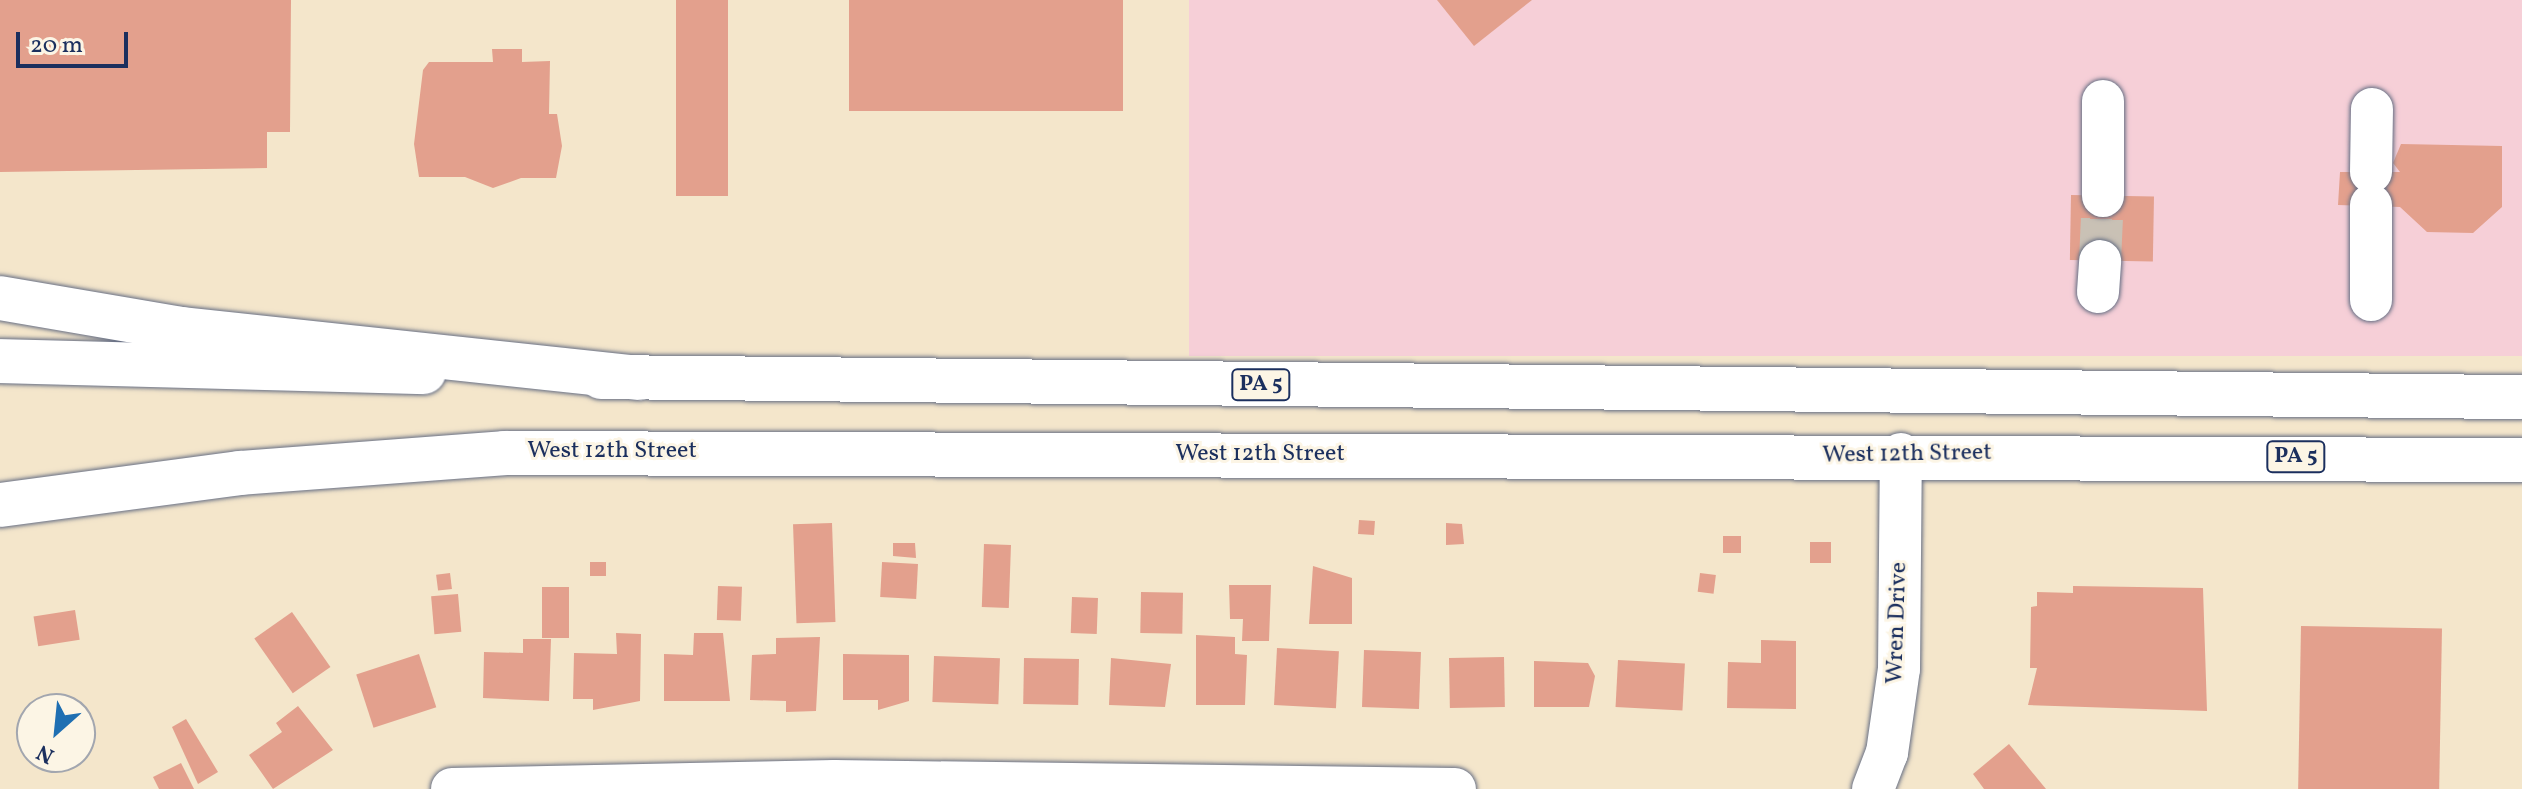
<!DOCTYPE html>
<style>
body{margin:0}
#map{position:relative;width:2522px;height:789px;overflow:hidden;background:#f4e6cb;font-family:Vollkorn,serif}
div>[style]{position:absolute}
.built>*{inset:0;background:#f6cfd7;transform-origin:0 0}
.building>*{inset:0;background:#e3a08d;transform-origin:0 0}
.minor-tunnel>*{height:42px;margin-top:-21px;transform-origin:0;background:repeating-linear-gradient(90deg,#c9c1b5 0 42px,transparent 0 63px)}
.roads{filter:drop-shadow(0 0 2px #676f84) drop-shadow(0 0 2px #676f84)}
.minor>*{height:42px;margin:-21px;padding:0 21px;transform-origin:21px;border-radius:21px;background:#fff}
.major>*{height:44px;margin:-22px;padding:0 22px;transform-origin:22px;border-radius:22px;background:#fff}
.highway>*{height:44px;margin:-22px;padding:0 22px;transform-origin:22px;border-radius:22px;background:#fff}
span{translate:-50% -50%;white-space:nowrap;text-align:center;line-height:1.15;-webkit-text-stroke:6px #fcf5e5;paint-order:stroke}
.shield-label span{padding:2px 6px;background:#fcf5e5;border:2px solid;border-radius:6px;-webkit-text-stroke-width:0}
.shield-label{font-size:22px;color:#1b2f5e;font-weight:700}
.street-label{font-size:24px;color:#1b2f5e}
.north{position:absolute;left:16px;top:693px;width:80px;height:80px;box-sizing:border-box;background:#fcf5e5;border:2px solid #a2a6af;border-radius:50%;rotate:207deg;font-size:22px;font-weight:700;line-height:32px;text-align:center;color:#1b2f5e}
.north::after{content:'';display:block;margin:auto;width:28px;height:36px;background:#1f6fb2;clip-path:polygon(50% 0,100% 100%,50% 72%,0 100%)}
.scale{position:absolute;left:16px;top:32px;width:112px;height:36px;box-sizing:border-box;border:4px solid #1b2f5e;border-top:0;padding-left:10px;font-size:24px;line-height:28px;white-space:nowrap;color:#1b2f5e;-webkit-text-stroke:6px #fcf5e5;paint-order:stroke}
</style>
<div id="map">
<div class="built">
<i style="left:1189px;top:0;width:1333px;height:356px"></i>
</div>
<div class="building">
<i style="clip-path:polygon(0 0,291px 0,290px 132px,267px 132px,267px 168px,0 172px)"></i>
<i style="left:676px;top:0;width:52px;height:196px"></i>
<i style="left:849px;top:0;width:274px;height:111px"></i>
<i style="clip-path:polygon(1437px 0,1532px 0,1474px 46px)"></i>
<i style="clip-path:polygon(492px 49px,522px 49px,522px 62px,550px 61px,549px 114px,557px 114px,562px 146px,556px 178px,521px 178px,493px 188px,465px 177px,419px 177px,414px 144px,423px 70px,429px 62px,493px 62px)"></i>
<i style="clip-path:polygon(2401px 144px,2502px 146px,2502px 207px,2473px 233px,2427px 232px,2400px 207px,2338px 205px,2340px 172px,2400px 172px,2393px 163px)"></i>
<i style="left:2071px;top:195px;width:83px;height:65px;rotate:1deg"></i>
<i style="left:1359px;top:520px;width:16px;height:14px;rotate:4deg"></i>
<i style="left:832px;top:523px;width:99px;height:39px;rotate:88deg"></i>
<i style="clip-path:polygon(1446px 523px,1462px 524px,1464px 544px,1446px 545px)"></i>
<i style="left:1723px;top:536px;width:18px;height:17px"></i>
<i style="left:1831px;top:542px;width:21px;height:21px;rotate:90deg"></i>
<i style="clip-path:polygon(893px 543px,915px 543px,916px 558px,893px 556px)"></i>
<i style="left:984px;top:544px;width:27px;height:63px;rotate:2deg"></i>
<i style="left:606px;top:562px;width:14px;height:16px;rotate:90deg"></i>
<i style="left:918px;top:564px;width:35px;height:36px;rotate:93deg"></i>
<i style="clip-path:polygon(1313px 566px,1352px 578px,1352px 624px,1309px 624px)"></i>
<i style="left:450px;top:573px;width:16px;height:14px;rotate:83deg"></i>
<i style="left:1700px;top:573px;width:16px;height:19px;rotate:7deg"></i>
<i style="clip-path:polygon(1229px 585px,1271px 585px,1269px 641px,1242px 641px,1243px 619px,1230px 619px)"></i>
<i style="left:718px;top:586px;width:24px;height:34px;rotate:2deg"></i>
<i style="clip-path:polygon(2073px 586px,2203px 588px,2207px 711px,2028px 705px,2037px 668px,2030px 668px,2031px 607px,2037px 606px,2037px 592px,2073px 593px)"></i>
<i style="left:542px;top:587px;width:27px;height:51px"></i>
<i style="left:1141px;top:592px;width:42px;height:41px;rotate:1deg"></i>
<i style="left:458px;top:594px;width:38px;height:27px;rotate:85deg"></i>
<i style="left:1072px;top:597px;width:26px;height:36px;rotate:2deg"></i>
<i style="left:75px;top:610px;width:30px;height:42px;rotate:81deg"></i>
<i style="left:292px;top:612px;width:67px;height:46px;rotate:55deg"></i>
<i style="left:2301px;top:626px;width:141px;height:163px;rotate:1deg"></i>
<i style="clip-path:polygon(616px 633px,641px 634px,640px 701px,593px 710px,593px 699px,573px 699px,574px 653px,617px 654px)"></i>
<i style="clip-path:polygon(694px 633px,723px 633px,730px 701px,664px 701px,664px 654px,693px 655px)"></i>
<i style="clip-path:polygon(1196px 635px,1235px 637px,1235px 654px,1247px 655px,1245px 705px,1196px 705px)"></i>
<i style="clip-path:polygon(820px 637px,816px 711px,786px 712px,786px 701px,750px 700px,752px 655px,776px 654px,776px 638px)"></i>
<i style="clip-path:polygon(523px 639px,551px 639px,549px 701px,483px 698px,484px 652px,523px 653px)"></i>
<i style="clip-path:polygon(1761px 640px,1796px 641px,1796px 709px,1727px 708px,1728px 662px,1761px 663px)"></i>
<i style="left:1277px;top:648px;width:62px;height:57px;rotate:3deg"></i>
<i style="left:1364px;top:650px;width:57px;height:57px;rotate:2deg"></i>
<i style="left:419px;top:654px;width:56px;height:66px;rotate:72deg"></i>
<i style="clip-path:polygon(843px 654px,909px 655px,909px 701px,878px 710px,878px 700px,843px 700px)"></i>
<i style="left:934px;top:656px;width:66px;height:46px;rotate:2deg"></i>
<i style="left:1504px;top:657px;width:50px;height:55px;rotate:89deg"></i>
<i style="left:1024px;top:658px;width:55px;height:46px;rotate:1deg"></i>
<i style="clip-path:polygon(1111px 658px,1171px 664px,1165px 707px,1109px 705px)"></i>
<i style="left:1618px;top:660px;width:67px;height:47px;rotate:3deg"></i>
<i style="clip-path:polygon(1534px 661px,1588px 663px,1595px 676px,1589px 707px,1534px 707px)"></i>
<i style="clip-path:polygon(298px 706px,333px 750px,273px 789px,249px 755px,282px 732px,276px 723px)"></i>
<i style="clip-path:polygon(186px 719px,218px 772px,198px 784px,172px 727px)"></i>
<i style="clip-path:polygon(2009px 744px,2046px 789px,1984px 789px,1973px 774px)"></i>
<i style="clip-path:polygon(181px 763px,194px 789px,159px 789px,153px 777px)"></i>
</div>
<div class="minor-tunnel">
<i style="left:2100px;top:261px;width:65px;rotate:-87.4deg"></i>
</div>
<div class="roads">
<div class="minor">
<i style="left:2371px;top:172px;width:63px;rotate:-89.1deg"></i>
<i style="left:2103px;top:196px;width:95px;rotate:-90deg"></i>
<i style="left:2098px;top:292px;width:31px;rotate:-86deg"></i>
<i style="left:2371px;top:300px;width:95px;rotate:-90deg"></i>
<i style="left:452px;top:789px;width:382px;rotate:-1.2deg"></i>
<i style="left:834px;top:781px;width:621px;rotate:0.74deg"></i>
<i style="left:1873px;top:789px;width:39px;rotate:-69deg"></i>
<i style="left:1887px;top:753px;width:85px;rotate:-81.9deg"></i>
<i style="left:1899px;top:669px;width:215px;rotate:-89.5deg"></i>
</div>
<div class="major">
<i style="left:0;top:361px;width:424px;rotate:1.5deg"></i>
<i style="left:601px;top:377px;width:1921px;rotate:0.6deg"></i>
<i style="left:0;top:505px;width:242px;rotate:-7.6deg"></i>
<i style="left:240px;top:473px;width:265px;rotate:-4.3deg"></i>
<i style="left:504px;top:453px;width:2018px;rotate:0.2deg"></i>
</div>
<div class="highway">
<i style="left:0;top:298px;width:184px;rotate:9.7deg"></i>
<i style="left:181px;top:329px;width:461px;rotate:6.1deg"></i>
</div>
</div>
<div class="shield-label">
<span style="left:1261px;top:385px">PA 5</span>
<span style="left:2296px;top:457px">PA 5</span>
</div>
<div class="street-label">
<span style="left:612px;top:452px">West 12th Street</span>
<span style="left:1260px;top:455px">West 12th Street</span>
<span style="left:1907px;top:455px;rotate:-1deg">West 12th Street</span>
<span style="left:1898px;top:623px;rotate:-88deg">Wren Drive</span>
</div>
<div class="north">N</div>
<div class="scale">20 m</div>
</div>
